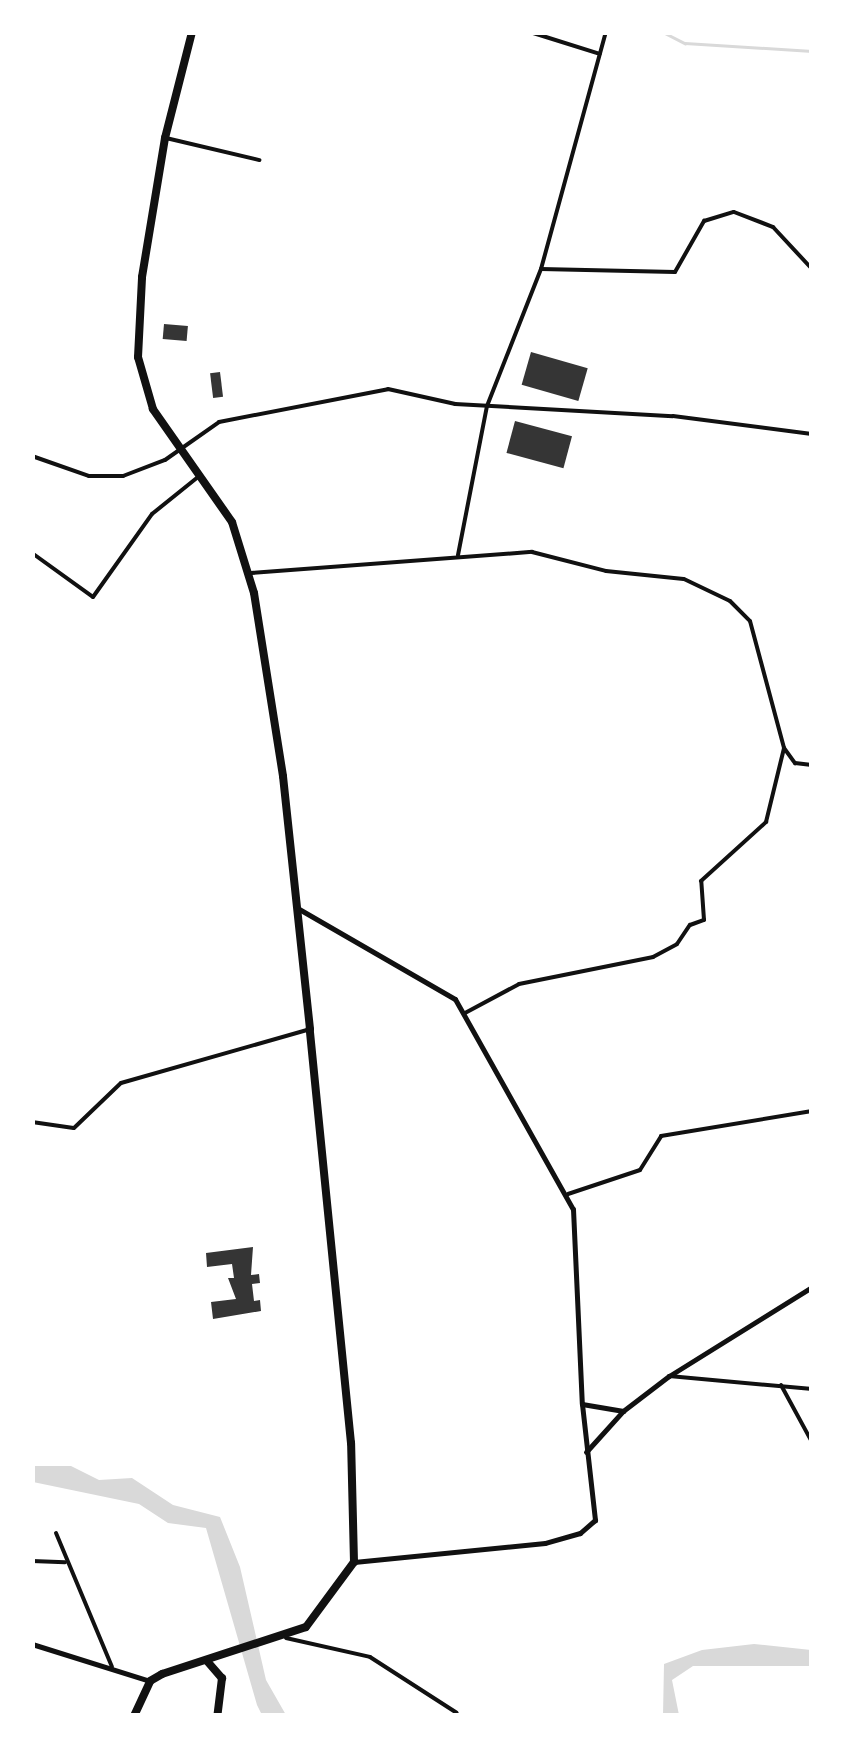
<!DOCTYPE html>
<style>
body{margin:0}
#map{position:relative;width:844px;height:1748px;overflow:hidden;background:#fff;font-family:"Public Sans",sans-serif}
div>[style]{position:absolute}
.water>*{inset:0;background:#d9d9d9}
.stream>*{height:2.5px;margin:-1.25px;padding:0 1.25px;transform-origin:1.25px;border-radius:1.25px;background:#d9d9d9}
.building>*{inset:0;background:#353535;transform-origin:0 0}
.minor>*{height:4px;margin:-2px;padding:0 2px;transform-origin:2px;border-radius:2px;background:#111}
.tertiary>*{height:5px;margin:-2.5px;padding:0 2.5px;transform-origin:2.5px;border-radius:2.5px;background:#111}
.trunk>*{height:8px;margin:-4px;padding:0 4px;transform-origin:4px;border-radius:4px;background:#111}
span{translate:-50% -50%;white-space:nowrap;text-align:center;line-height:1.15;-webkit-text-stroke:9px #fff;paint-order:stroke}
.frame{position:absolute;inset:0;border:35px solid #fff;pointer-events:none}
</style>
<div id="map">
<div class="water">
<i style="clip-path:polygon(32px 1466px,71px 1466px,99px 1480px,132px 1478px,173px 1505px,220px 1517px,240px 1567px,266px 1680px,286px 1715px,262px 1715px,257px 1705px,206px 1528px,168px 1523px,139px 1504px,33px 1482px)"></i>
<i style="clip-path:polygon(754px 1644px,811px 1650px,811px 1666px,693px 1666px,672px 1680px,679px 1715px,663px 1715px,664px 1664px,702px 1650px)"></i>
</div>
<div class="stream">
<i style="left:663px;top:32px;width:25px;rotate:27deg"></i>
<i style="left:685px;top:43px;width:127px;rotate:3.6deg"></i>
</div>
<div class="building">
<i style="left:164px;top:324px;width:24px;height:15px;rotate:5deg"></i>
<i style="left:531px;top:352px;width:59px;height:34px;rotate:16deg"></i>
<i style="left:220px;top:372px;width:25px;height:10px;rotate:83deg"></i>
<i style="left:515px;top:421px;width:59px;height:33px;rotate:15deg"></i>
<i style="clip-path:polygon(253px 1247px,251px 1275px,259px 1274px,260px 1283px,252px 1284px,254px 1301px,260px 1300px,261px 1311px,213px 1319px,211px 1302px,236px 1299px,228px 1278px,234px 1278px,232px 1264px,207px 1267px,206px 1253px)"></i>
</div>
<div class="minor">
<i style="left:530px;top:32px;width:73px;rotate:17.4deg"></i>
<i style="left:166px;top:138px;width:96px;rotate:13.3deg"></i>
<i style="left:541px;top:269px;width:134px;rotate:1.3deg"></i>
<i style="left:675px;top:272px;width:59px;rotate:-60.4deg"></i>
<i style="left:704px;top:221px;width:31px;rotate:-17deg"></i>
<i style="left:734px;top:212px;width:42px;rotate:21deg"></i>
<i style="left:773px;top:227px;width:57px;rotate:47.1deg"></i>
<i style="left:32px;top:456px;width:60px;rotate:19.3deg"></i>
<i style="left:89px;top:476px;width:34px"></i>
<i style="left:123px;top:476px;width:45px;rotate:-20.9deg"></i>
<i style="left:165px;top:460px;width:66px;rotate:-35.1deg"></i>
<i style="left:219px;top:422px;width:172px;rotate:-11deg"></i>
<i style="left:388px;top:389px;width:69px;rotate:12.6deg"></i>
<i style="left:455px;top:404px;width:218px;rotate:3.2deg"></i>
<i style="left:673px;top:416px;width:140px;rotate:7.4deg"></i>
<i style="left:32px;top:553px;width:75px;rotate:35.8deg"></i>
<i style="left:93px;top:597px;width:102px;rotate:-54.6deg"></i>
<i style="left:152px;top:514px;width:59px;rotate:-38.8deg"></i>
<i style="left:458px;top:555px;width:152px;rotate:-79deg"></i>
<i style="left:487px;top:406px;width:147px;rotate:-68.5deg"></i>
<i style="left:541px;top:269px;width:246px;rotate:-74.7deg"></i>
<i style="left:251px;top:573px;width:282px;rotate:-4.3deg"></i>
<i style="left:532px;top:552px;width:76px;rotate:14.4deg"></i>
<i style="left:606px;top:571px;width:78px;rotate:5.9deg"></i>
<i style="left:684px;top:579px;width:51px;rotate:25.6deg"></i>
<i style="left:730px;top:601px;width:28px;rotate:45deg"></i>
<i style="left:750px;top:621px;width:131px;rotate:75deg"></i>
<i style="left:784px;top:748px;width:19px;rotate:54deg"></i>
<i style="left:795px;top:763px;width:17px;rotate:7deg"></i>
<i style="left:465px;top:1013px;width:61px;rotate:-28.2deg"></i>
<i style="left:519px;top:984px;width:137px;rotate:-11.4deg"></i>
<i style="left:653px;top:957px;width:27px;rotate:-28deg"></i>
<i style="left:677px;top:944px;width:23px;rotate:-56deg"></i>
<i style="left:690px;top:925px;width:15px;rotate:-20deg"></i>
<i style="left:704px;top:920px;width:39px;rotate:-94deg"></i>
<i style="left:701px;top:881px;width:88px;rotate:-42.2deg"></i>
<i style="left:766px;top:822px;width:76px;rotate:-76.3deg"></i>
<i style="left:32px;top:1122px;width:42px;rotate:8.1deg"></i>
<i style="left:74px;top:1128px;width:65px;rotate:-43.8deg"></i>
<i style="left:121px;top:1083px;width:197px;rotate:-15.9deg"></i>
<i style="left:568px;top:1194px;width:76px;rotate:-18.4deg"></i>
<i style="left:640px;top:1170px;width:40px;rotate:-58deg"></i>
<i style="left:661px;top:1136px;width:153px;rotate:-9.4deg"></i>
<i style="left:669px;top:1376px;width:144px;rotate:5.2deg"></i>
<i style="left:781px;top:1385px;width:65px;rotate:61.5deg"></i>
<i style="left:56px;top:1533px;width:145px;rotate:67.3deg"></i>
<i style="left:32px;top:1561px;width:33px;rotate:2deg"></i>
<i style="left:286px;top:1638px;width:86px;rotate:12.7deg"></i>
<i style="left:370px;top:1657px;width:103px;rotate:32.8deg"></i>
</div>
<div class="tertiary">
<i style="left:299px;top:909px;width:180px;rotate:30deg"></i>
<i style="left:455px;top:999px;width:241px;rotate:60.7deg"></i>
<i style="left:573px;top:1209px;width:195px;rotate:87.4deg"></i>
<i style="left:582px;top:1404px;width:117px;rotate:83.6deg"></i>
<i style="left:595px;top:1520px;width:20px;rotate:139deg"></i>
<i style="left:580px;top:1533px;width:36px;rotate:164deg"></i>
<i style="left:545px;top:1543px;width:192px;rotate:174.3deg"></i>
<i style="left:582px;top:1404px;width:42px;rotate:9.7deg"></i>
<i style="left:586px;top:1452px;width:55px;rotate:-47.9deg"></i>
<i style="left:623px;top:1411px;width:58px;rotate:-37.3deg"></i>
<i style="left:669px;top:1376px;width:168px;rotate:-31.9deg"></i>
<i style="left:32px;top:1644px;width:124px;rotate:17.4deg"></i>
</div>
<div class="trunk">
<i style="left:207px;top:1661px;width:23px;rotate:49deg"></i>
<i style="left:222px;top:1678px;width:38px;rotate:97deg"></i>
<i style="left:134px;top:1716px;width:38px;rotate:-65deg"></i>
<i style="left:150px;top:1681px;width:14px;rotate:-30deg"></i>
<i style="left:162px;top:1674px;width:151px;rotate:-18.1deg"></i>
<i style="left:306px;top:1627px;width:81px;rotate:-53.6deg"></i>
<i style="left:354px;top:1562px;width:119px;rotate:-91.4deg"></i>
<i style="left:351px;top:1443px;width:416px;rotate:-95.7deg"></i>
<i style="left:310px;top:1029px;width:254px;rotate:-96.1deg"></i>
<i style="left:283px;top:776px;width:185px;rotate:-99deg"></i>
<i style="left:254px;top:593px;width:74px;rotate:-107.2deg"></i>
<i style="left:232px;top:522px;width:138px;rotate:-125deg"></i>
<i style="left:153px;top:409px;width:54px;rotate:-106.1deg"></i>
<i style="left:138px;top:357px;width:80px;rotate:-87.1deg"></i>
<i style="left:142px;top:277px;width:141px;rotate:-80.6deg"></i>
<i style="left:165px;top:138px;width:109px;rotate:-75.7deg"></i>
</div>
<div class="frame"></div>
</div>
